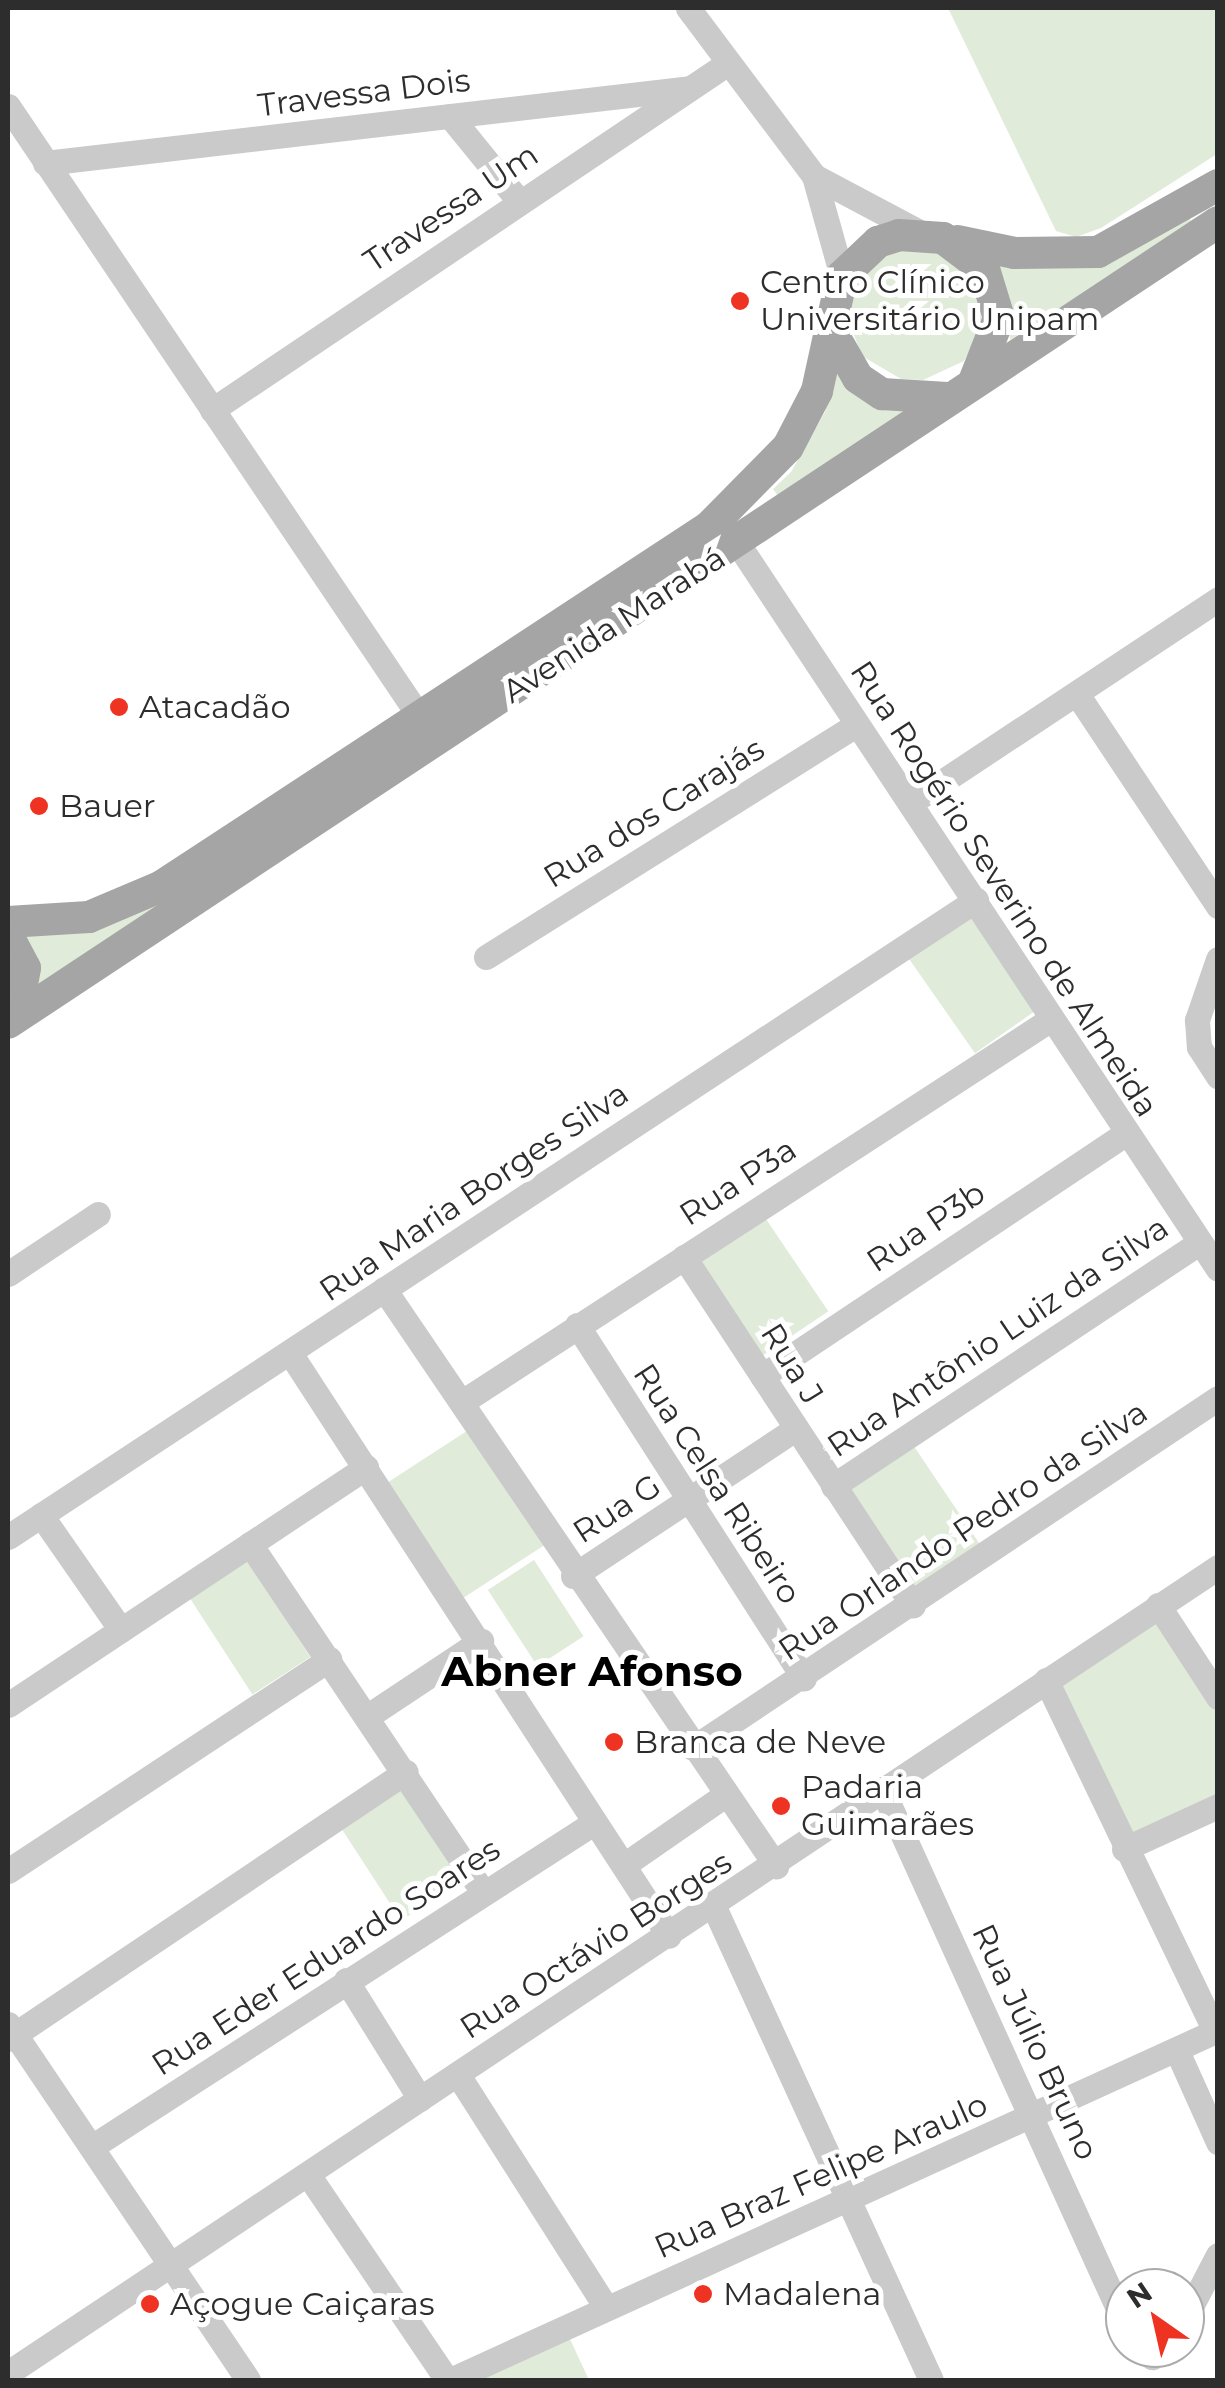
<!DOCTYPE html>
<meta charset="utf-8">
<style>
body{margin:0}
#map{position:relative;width:1225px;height:2388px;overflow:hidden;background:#fff;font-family:Montserrat,sans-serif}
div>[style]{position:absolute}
.green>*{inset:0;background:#e0ebd9;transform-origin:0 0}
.minor>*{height:25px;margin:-12.5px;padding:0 12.5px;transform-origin:12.5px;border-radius:12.5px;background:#cacaca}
.major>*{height:32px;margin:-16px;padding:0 16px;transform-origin:16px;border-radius:16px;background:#a5a5a5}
.dots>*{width:28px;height:28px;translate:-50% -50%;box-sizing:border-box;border:5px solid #fff;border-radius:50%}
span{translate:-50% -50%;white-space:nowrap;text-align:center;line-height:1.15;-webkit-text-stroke:10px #fff;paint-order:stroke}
.street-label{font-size:32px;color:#2d2d2d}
.poi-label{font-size:32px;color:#2d2d2d}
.left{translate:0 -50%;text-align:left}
.district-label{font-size:42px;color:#000;font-weight:700}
.frame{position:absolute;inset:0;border:10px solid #2d2d2d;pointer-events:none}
.north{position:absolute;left:1105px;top:2268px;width:100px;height:100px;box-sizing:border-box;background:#fff;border:2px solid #ababab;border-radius:50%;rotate:326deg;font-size:28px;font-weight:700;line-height:40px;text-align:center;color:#2d2d2d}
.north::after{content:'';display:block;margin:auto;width:35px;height:45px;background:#ef3323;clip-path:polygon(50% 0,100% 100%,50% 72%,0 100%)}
</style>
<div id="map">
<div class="green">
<i style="clip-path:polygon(948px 8px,1217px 8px,1217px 154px,1101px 228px,1076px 237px,1056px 231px)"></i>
<i style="clip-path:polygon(1188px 217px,1193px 223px,1010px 340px,1007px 306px,988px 255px,1014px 263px)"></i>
<i style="clip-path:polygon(917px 241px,976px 274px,985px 319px,964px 361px,923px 380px,901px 379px,862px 356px,846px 314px,858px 271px)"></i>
<i style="clip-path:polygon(837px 365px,911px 408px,778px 496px,773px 489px,791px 472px,825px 412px)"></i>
<i style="clip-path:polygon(194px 882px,31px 991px,15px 931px)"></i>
<i style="left:967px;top:911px;width:121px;height:75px;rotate:55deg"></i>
<i style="left:764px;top:1216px;width:115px;height:79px;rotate:56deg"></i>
<i style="left:470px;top:1429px;width:138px;height:102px;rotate:57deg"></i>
<i style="left:913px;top:1445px;width:120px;height:84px;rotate:56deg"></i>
<i style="left:246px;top:1558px;width:118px;height:69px;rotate:57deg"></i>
<i style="left:534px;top:1560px;width:91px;height:55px;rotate:57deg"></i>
<i style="clip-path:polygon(1156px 1616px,1217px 1710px,1217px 1795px,1129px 1838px,1057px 1683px)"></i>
<i style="left:397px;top:1780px;width:120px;height:73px;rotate:57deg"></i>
<i style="clip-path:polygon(569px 2337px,589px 2380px,465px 2380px)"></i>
</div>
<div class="minor">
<i style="left:688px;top:8px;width:210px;rotate:53.1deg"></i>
<i style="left:814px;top:176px;width:121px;rotate:28deg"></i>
<i style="left:8px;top:106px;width:736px;rotate:56.03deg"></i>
<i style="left:450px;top:116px;width:109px;rotate:50.9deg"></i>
<i style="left:45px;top:163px;width:649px;rotate:-6.63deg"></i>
<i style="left:814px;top:176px;width:104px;rotate:74.4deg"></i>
<i style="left:212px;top:410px;width:622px;rotate:-33.92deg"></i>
<i style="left:738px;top:544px;width:869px;rotate:56.49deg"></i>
<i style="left:1077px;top:694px;width:255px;rotate:56.4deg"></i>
<i style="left:910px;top:803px;width:369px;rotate:-33.5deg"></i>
<i style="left:486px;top:957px;width:437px;rotate:-32.1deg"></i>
<i style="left:1218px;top:959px;width:65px;rotate:109deg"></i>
<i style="left:1197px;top:1020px;width:27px;rotate:86deg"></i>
<i style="left:1199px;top:1047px;width:35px;rotate:57deg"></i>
<i style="left:684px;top:1257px;width:417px;rotate:56.7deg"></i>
<i style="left:8px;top:1274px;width:108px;rotate:-33.7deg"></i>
<i style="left:384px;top:1289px;width:698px;rotate:55.81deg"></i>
<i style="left:577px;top:1325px;width:420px;rotate:57.3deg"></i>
<i style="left:290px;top:1353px;width:695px;rotate:56.97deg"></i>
<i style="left:762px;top:1376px;width:438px;rotate:-33.7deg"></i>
<i style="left:462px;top:1402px;width:703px;rotate:-33.03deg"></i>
<i style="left:833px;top:1486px;width:439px;rotate:-33.6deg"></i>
<i style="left:41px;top:1515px;width:140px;rotate:55.2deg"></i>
<i style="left:8px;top:1537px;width:1159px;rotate:-33.35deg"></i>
<i style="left:250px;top:1544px;width:420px;rotate:56.2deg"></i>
<i style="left:573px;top:1576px;width:266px;rotate:-33.5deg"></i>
<i style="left:1158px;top:1605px;width:110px;rotate:56.9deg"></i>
<i style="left:1046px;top:1680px;width:390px;rotate:64.3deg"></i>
<i style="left:8px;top:1705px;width:430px;rotate:-33.6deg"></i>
<i style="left:368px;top:1716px;width:136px;rotate:-33.6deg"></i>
<i style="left:693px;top:1748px;width:631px;rotate:-33.69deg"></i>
<i style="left:882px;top:1789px;width:588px;rotate:65.57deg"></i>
<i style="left:1124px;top:1849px;width:103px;rotate:-24.6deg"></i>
<i style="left:624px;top:1865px;width:123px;rotate:-34.7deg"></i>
<i style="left:8px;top:1871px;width:385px;rotate:-33.4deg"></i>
<i style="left:714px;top:1907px;width:520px;rotate:65.36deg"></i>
<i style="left:346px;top:1980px;width:140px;rotate:58.1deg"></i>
<i style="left:8px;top:2024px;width:429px;rotate:56deg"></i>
<i style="left:8px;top:2039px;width:479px;rotate:-33.9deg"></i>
<i style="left:1178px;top:2053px;width:98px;rotate:65.8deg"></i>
<i style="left:458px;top:2075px;width:275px;rotate:57.5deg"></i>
<i style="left:93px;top:2146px;width:597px;rotate:-32.84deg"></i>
<i style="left:309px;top:2176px;width:246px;rotate:55.9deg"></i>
<i style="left:1185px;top:2318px;width:71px;rotate:-62.4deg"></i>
<i style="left:1138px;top:2348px;width:17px;rotate:33deg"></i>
<i style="left:1152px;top:2357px;width:19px;rotate:-28deg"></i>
<i style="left:8px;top:2373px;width:1454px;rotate:-33.67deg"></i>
<i style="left:450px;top:2380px;width:844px;rotate:-24.5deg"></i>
</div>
<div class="major">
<i style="left:957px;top:241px;width:59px;rotate:11.7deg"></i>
<i style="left:1015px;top:253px;width:83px;rotate:-0.7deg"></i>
<i style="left:1098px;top:252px;width:137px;rotate:-29.2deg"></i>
<i style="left:830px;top:329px;width:56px;rotate:60.3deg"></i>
<i style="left:858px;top:378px;width:29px;rotate:34deg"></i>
<i style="left:882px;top:394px;width:65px;rotate:3.5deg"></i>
<i style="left:8px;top:922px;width:81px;rotate:-3.5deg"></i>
<i style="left:89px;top:917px;width:79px;rotate:-23deg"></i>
<i style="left:162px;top:886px;width:654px;rotate:-33.28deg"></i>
<i style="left:709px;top:527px;width:112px;rotate:-45.4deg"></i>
<i style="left:788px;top:447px;width:63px;rotate:-62.6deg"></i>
<i style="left:817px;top:391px;width:118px;rotate:-77.7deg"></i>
<i style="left:842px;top:276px;width:50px;rotate:-43.4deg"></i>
<i style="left:878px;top:242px;width:22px;rotate:-18deg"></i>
<i style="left:899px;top:235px;width:44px;rotate:3.9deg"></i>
<i style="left:943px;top:238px;width:51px;rotate:37.1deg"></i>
<i style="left:984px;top:269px;width:51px;rotate:73deg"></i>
<i style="left:999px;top:318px;width:66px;rotate:111.5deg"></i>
<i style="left:8px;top:936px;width:36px;rotate:62deg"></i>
<i style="left:25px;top:968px;width:50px;rotate:100.4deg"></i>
<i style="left:8px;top:1023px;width:1451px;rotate:-33.5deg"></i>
</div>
<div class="dots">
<i style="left:740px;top:301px;background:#ef3323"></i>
<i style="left:119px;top:707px;background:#ef3323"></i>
<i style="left:39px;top:806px;background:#ef3323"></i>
<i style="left:614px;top:1742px;background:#ef3323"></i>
<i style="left:781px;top:1806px;background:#ef3323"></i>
<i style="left:703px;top:2294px;background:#ef3323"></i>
<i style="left:150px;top:2304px;background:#ef3323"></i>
</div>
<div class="street-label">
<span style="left:364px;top:93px;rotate:-7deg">Travessa Dois</span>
<span style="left:451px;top:208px;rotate:-34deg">Travessa Um</span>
<span style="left:614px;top:625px;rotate:-33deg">Avenida Marabá</span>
<span style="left:654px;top:813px;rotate:-32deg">Rua dos Carajás</span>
<span style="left:1004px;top:889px;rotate:57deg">Rua Rogério Severino de Almeida</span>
<span style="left:738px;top:1182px;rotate:-33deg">Rua P3a</span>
<span style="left:474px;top:1192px;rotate:-34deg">Rua Maria Borges Silva</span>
<span style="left:926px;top:1227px;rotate:-34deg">Rua P3b</span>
<span style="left:998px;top:1337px;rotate:-34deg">Rua Antônio Luiz da Silva</span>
<span style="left:792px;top:1364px;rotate:58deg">Rua J</span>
<span style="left:717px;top:1484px;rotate:57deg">Rua Celsa Ribeiro</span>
<span style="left:617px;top:1509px;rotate:-33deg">Rua G</span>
<span style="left:963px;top:1531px;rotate:-34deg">Rua Orlando Pedro da Silva</span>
<span style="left:596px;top:1945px;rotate:-33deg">Rua Octávio Borges</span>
<span style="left:326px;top:1957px;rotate:-33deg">Rua Eder Eduardo Soares</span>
<span style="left:1035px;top:2042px;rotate:65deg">Rua Júlio Bruno</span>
<span style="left:821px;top:2176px;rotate:-24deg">Rua Braz Felipe Araulo</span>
</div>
<div class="poi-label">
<span class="left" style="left:760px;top:301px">Centro Clínico<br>Universitário Unipam</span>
<span class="left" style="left:139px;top:707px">Atacadão</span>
<span class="left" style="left:59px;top:806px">Bauer</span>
<span class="left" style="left:634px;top:1742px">Branca de Neve</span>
<span class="left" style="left:801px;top:1806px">Padaria<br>Guimarães</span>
<span class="left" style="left:723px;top:2294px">Madalena</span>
<span class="left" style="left:170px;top:2304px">Açogue Caiçaras</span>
</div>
<div class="district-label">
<span style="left:592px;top:1671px">Abner Afonso</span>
</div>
<div class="frame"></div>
<div class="north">N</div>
</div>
